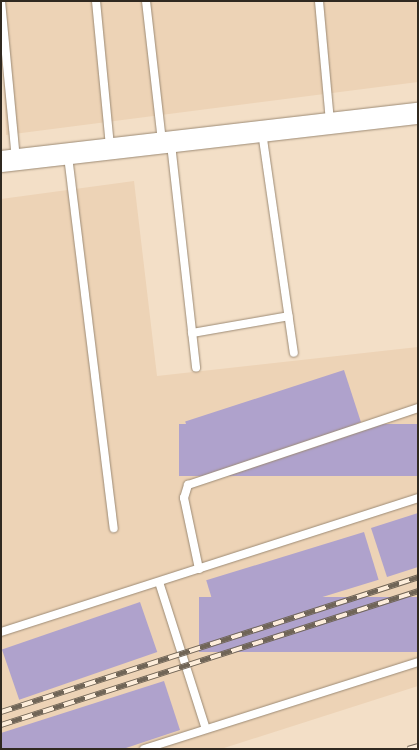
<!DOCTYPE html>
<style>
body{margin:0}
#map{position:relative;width:419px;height:750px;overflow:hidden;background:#f3dfc7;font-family:"Roboto Serif",serif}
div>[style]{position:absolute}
.built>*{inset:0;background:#edd3b6}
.building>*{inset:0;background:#afa2cc;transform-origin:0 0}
.roads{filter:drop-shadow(0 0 1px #9c8a74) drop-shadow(0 0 1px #9c8a74)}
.service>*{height:8px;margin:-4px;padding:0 4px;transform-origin:4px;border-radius:4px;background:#fff}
.secondary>*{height:21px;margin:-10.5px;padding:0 10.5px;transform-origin:10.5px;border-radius:10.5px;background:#fff}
.rail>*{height:5.5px;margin-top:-2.75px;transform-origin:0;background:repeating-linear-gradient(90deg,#fdedda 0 11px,#706557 0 22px);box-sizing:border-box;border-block:1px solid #706557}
span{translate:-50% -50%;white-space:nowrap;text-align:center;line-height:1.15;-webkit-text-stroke:4px #fdedda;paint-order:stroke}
.frame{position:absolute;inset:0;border:2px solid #302920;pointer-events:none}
</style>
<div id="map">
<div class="built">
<i style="clip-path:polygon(1px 1px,418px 1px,418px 82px,6px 135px)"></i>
<i style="clip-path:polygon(134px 181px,157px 376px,418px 347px,418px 686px,221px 749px,1px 749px,1px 199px)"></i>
</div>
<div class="building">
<i style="left:344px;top:370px;width:55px;height:167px;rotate:72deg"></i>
<i style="left:418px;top:424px;width:52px;height:239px;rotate:90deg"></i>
<i style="clip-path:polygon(418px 513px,418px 567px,387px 577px,371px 528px)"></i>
<i style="left:364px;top:532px;width:50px;height:165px;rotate:73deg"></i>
<i style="left:418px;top:597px;width:55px;height:219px;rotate:90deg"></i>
<i style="left:140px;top:602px;width:53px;height:146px;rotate:71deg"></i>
<i style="clip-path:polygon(164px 681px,180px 730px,123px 749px,1px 749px,1px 733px)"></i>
</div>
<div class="roads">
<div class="service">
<i style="left:1px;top:1px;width:159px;rotate:84.6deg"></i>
<i style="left:96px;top:1px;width:147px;rotate:84.5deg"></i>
<i style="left:146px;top:1px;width:142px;rotate:83.5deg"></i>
<i style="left:319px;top:1px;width:121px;rotate:84.8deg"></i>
<i style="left:262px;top:132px;width:223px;rotate:81.8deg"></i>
<i style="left:171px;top:144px;width:225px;rotate:83.6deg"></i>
<i style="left:68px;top:156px;width:375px;rotate:83deg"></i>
<i style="left:192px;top:333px;width:98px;rotate:-9.9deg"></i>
<i style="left:199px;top:569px;width:73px;rotate:-101.9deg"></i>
<i style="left:184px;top:498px;width:14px;rotate:-73deg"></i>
<i style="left:188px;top:485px;width:243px;rotate:-18.5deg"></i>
<i style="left:159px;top:582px;width:154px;rotate:72.3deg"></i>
<i style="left:1px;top:632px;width:438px;rotate:-17.8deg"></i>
<i style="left:144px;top:749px;width:287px;rotate:-17.6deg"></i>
</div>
<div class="secondary">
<i style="left:1px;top:161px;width:420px;rotate:-6.6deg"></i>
</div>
</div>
<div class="rail">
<i style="left:1px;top:712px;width:438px;rotate:-17.9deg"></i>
<i style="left:1px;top:725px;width:438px;rotate:-17.8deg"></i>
<i style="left:408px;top:749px;width:10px;rotate:-17deg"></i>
</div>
<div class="frame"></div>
</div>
